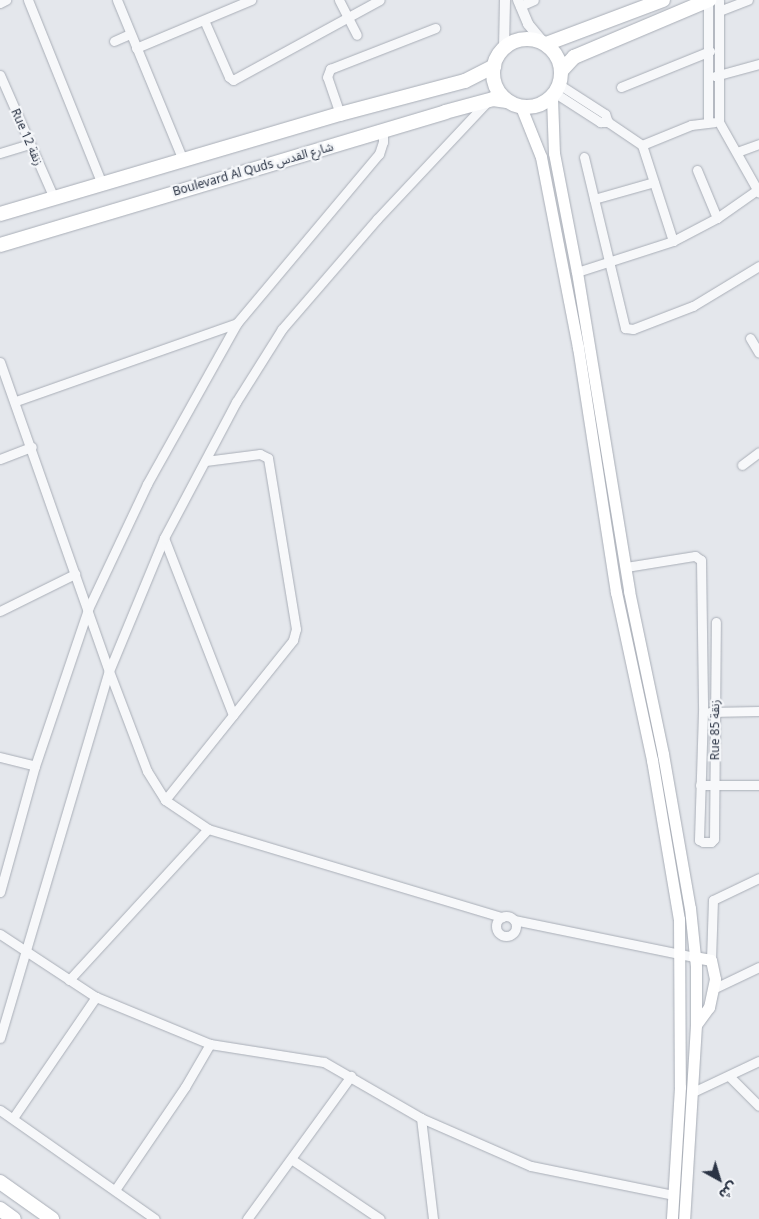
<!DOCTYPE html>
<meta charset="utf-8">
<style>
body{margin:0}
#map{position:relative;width:759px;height:1219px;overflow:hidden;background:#e4e7ec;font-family:"Noto Sans","Noto Sans Arabic",sans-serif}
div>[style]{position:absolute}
.roads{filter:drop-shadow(0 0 1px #a9aeb7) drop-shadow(0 0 1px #a9aeb7)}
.minor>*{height:9px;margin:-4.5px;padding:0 4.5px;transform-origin:4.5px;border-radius:4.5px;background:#f7f8fa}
.minor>.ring{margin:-4.5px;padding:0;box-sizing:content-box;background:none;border:9px solid #f7f8fa;border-radius:50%}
.tertiary>*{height:10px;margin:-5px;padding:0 5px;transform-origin:5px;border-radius:5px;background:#f7f8fa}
.secondary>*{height:11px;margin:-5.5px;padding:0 5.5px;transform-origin:5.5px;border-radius:5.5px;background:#fff}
.primary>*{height:14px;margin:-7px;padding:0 7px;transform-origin:7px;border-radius:7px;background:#fff}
.primary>.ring{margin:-7px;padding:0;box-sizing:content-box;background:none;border:14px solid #fff;border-radius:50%}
.trunk>*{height:14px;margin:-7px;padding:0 7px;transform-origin:7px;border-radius:7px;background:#fff}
span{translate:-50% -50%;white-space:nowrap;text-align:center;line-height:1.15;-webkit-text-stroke:4.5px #f4f6f9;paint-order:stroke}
.street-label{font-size:12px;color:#2b3445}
.north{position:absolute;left:694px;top:1154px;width:50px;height:50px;-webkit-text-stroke:4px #f4f6f9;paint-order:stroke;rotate:141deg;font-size:14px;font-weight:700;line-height:20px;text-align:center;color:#2b3445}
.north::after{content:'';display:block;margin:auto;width:18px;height:22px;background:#2b3445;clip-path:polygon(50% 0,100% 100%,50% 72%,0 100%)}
</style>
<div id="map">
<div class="roads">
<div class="minor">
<i style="left:28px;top:0;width:198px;rotate:68.1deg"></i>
<i style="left:117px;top:0;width:173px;rotate:67.6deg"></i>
<i style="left:339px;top:0;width:39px;rotate:63deg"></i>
<i style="left:708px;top:1px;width:120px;rotate:90deg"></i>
<i style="left:0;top:3px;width:7px;rotate:-27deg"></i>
<i style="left:520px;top:6px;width:15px;rotate:-23deg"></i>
<i style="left:719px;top:11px;width:31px;rotate:-21deg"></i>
<i style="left:204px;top:20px;width:62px;rotate:66.3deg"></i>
<i style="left:229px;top:77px;width:5px;rotate:37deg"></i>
<i style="left:233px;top:80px;width:167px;rotate:-28.6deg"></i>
<i style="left:114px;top:41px;width:17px;rotate:-24deg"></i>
<i style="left:136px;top:48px;width:125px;rotate:-22.7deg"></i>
<i style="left:0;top:75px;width:134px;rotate:66.3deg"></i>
<i style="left:715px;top:76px;width:46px;rotate:-15.3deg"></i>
<i style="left:560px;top:85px;width:54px;rotate:32.8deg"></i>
<i style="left:605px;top:114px;width:9px;rotate:69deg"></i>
<i style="left:608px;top:122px;width:41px;rotate:34.1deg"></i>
<i style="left:642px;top:145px;width:101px;rotate:72.1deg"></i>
<i style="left:621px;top:87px;width:96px;rotate:-22deg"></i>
<i style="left:555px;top:93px;width:54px;rotate:32.8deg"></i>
<i style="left:600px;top:122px;width:8px"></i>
<i style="left:340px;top:114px;width:39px;rotate:-109deg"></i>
<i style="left:327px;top:77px;width:9px;rotate:-69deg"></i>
<i style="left:330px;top:69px;width:113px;rotate:-21.3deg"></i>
<i style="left:719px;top:122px;width:122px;rotate:-90deg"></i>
<i style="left:719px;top:122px;width:81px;rotate:60.6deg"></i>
<i style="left:642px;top:145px;width:53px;rotate:-22.2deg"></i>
<i style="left:691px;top:125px;width:23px;rotate:-7deg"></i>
<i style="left:737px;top:152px;width:23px;rotate:-20deg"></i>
<i style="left:0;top:153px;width:30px;rotate:-17deg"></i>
<i style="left:584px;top:157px;width:176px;rotate:76.5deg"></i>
<i style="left:625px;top:328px;width:8px;rotate:7deg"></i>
<i style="left:633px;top:329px;width:64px;rotate:-21deg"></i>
<i style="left:693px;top:306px;width:77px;rotate:-31.2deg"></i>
<i style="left:697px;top:170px;width:52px;rotate:67.4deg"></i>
<i style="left:594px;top:199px;width:62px;rotate:-15.8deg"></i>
<i style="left:577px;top:272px;width:101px;rotate:-17.9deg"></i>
<i style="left:673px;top:241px;width:50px;rotate:-27.6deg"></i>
<i style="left:717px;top:218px;width:49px;rotate:-35deg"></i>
<i style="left:750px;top:338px;width:17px;rotate:59deg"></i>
<i style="left:0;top:362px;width:328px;rotate:70.6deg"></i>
<i style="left:109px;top:671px;width:107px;rotate:69.2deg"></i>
<i style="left:147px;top:771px;width:34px;rotate:58deg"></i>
<i style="left:165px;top:800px;width:52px;rotate:34deg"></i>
<i style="left:208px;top:829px;width:307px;rotate:16.7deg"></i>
<i style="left:16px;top:401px;width:234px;rotate:-19.4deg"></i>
<i style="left:0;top:459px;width:34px;rotate:-21deg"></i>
<i style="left:742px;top:465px;width:21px;rotate:-37deg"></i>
<i style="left:164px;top:538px;width:190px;rotate:68.7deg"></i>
<i style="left:626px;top:567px;width:70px;rotate:-9.1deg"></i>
<i style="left:695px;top:556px;width:7px;rotate:34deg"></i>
<i style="left:701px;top:560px;width:152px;rotate:89.2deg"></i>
<i style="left:703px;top:712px;width:128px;rotate:91.8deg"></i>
<i style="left:699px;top:840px;width:4px;rotate:27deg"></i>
<i style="left:703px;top:842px;width:8px"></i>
<i style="left:711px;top:842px;width:4px;rotate:-45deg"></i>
<i style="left:714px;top:839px;width:217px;rotate:-89.5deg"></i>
<i style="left:0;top:611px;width:84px;rotate:-26.3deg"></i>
<i style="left:710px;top:712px;width:49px;rotate:-1.2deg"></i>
<i style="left:0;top:757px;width:36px;rotate:14deg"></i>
<i style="left:700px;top:785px;width:59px"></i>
<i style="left:165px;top:800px;width:205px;rotate:-51.3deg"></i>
<i style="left:293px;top:640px;width:11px;rotate:-75deg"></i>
<i style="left:296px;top:629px;width:173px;rotate:-99.3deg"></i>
<i style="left:268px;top:458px;width:9px;rotate:-153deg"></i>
<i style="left:260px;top:454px;width:55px;rotate:172.7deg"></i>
<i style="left:0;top:892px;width:131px;rotate:-74.5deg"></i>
<i style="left:35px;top:766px;width:166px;rotate:-71.3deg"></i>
<i style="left:88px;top:609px;width:138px;rotate:-64.7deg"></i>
<i style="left:147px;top:484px;width:184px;rotate:-60.8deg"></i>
<i style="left:237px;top:323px;width:221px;rotate:-50deg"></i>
<i style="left:379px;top:154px;width:13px;rotate:-72deg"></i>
<i style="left:383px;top:142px;width:11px;rotate:-90deg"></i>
<i class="ring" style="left:496px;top:916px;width:11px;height:11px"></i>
<i style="left:514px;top:920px;width:184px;rotate:11.6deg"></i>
<i style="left:0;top:934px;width:115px;rotate:33.3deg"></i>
<i style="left:96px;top:997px;width:123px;rotate:22.4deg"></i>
<i style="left:210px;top:1044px;width:115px;rotate:9deg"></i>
<i style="left:324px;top:1062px;width:112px;rotate:30deg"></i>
<i style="left:421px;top:1118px;width:120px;rotate:23.6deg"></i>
<i style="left:531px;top:1166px;width:146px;rotate:11.5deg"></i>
<i style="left:711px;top:960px;width:60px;rotate:-88.1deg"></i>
<i style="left:713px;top:900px;width:51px;rotate:-25.6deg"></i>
<i style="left:69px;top:980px;width:205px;rotate:-47.4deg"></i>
<i style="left:715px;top:988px;width:49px;rotate:-25.5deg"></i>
<i style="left:0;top:1038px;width:383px;rotate:-73.5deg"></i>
<i style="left:109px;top:671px;width:144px;rotate:-67.5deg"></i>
<i style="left:164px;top:538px;width:154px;rotate:-62.1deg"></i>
<i style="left:236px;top:402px;width:86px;rotate:-57.8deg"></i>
<i style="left:282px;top:329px;width:145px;rotate:-49.2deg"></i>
<i style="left:377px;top:219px;width:159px;rotate:-46.8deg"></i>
<i style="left:729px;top:1076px;width:42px;rotate:45deg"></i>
<i style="left:693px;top:1092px;width:73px;rotate:-25.2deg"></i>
<i style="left:0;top:1110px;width:189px;rotate:35.1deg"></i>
<i style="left:13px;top:1118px;width:147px;rotate:-55.6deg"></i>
<i style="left:421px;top:1118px;width:102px;rotate:83.2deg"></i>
<i style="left:291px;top:1159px;width:107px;rotate:34deg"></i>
<i style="left:115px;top:1190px;width:125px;rotate:-55.8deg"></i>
<i style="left:185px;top:1087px;width:50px;rotate:-59.8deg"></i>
<i style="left:247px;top:1219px;width:177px;rotate:-54deg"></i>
</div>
<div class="tertiary">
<i style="left:518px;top:0;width:26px;rotate:67deg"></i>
<i style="left:528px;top:24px;width:23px;rotate:50deg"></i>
<i style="left:504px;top:48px;width:48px;rotate:-88.8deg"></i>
</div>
<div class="secondary">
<i style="left:552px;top:97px;width:56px;rotate:88deg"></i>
<i style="left:554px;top:153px;width:121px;rotate:79.1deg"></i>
<i style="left:577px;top:272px;width:323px;rotate:80.7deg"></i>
<i style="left:629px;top:591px;width:167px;rotate:78.2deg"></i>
<i style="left:663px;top:754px;width:156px;rotate:80.1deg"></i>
<i style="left:690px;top:908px;width:58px;rotate:84.1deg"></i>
<i style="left:696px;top:966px;width:59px;rotate:90deg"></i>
<i style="left:696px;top:1025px;width:194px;rotate:93.5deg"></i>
<i style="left:521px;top:107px;width:54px;rotate:68.2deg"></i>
<i style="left:541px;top:157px;width:194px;rotate:79deg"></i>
<i style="left:578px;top:347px;width:248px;rotate:81.2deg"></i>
<i style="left:616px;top:592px;width:172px;rotate:77.9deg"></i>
<i style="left:652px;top:760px;width:161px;rotate:80.4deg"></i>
<i style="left:679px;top:919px;width:168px;rotate:89.7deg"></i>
<i style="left:680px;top:1087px;width:132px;rotate:93.5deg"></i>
<i style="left:694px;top:957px;width:17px;rotate:10deg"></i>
<i style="left:711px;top:960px;width:19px;rotate:78deg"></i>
<i style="left:715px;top:979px;width:29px;rotate:102deg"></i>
<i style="left:709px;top:1007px;width:22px;rotate:126deg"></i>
</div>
<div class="primary">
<i class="ring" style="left:493px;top:39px;width:54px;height:54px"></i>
<i style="left:546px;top:44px;width:125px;rotate:-20.6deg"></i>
<i style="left:562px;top:70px;width:18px;rotate:-47deg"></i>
<i style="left:574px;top:57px;width:147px;rotate:-22.9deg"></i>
<i style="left:0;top:214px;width:354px;rotate:-16.4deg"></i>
<i style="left:340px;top:114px;width:129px;rotate:-14.8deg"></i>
<i style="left:465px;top:81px;width:33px;rotate:-27deg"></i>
<i style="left:0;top:245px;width:464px;rotate:-16.6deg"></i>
<i style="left:445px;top:112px;width:50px;rotate:-15.2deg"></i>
<i style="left:493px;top:99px;width:14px;rotate:8deg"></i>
</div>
<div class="trunk">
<i style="left:0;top:1182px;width:64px;rotate:35.4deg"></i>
<i style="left:0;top:1209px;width:17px;rotate:36deg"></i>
</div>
</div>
<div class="street-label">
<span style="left:27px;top:137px;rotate:66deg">Rue 12 زنقة</span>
<span style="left:253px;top:169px;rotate:-16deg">Boulevard Al Quds شارع القدس</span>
<span style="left:715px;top:730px;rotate:-90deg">Rue 85 زنقة</span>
</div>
<div class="north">ش</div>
</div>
